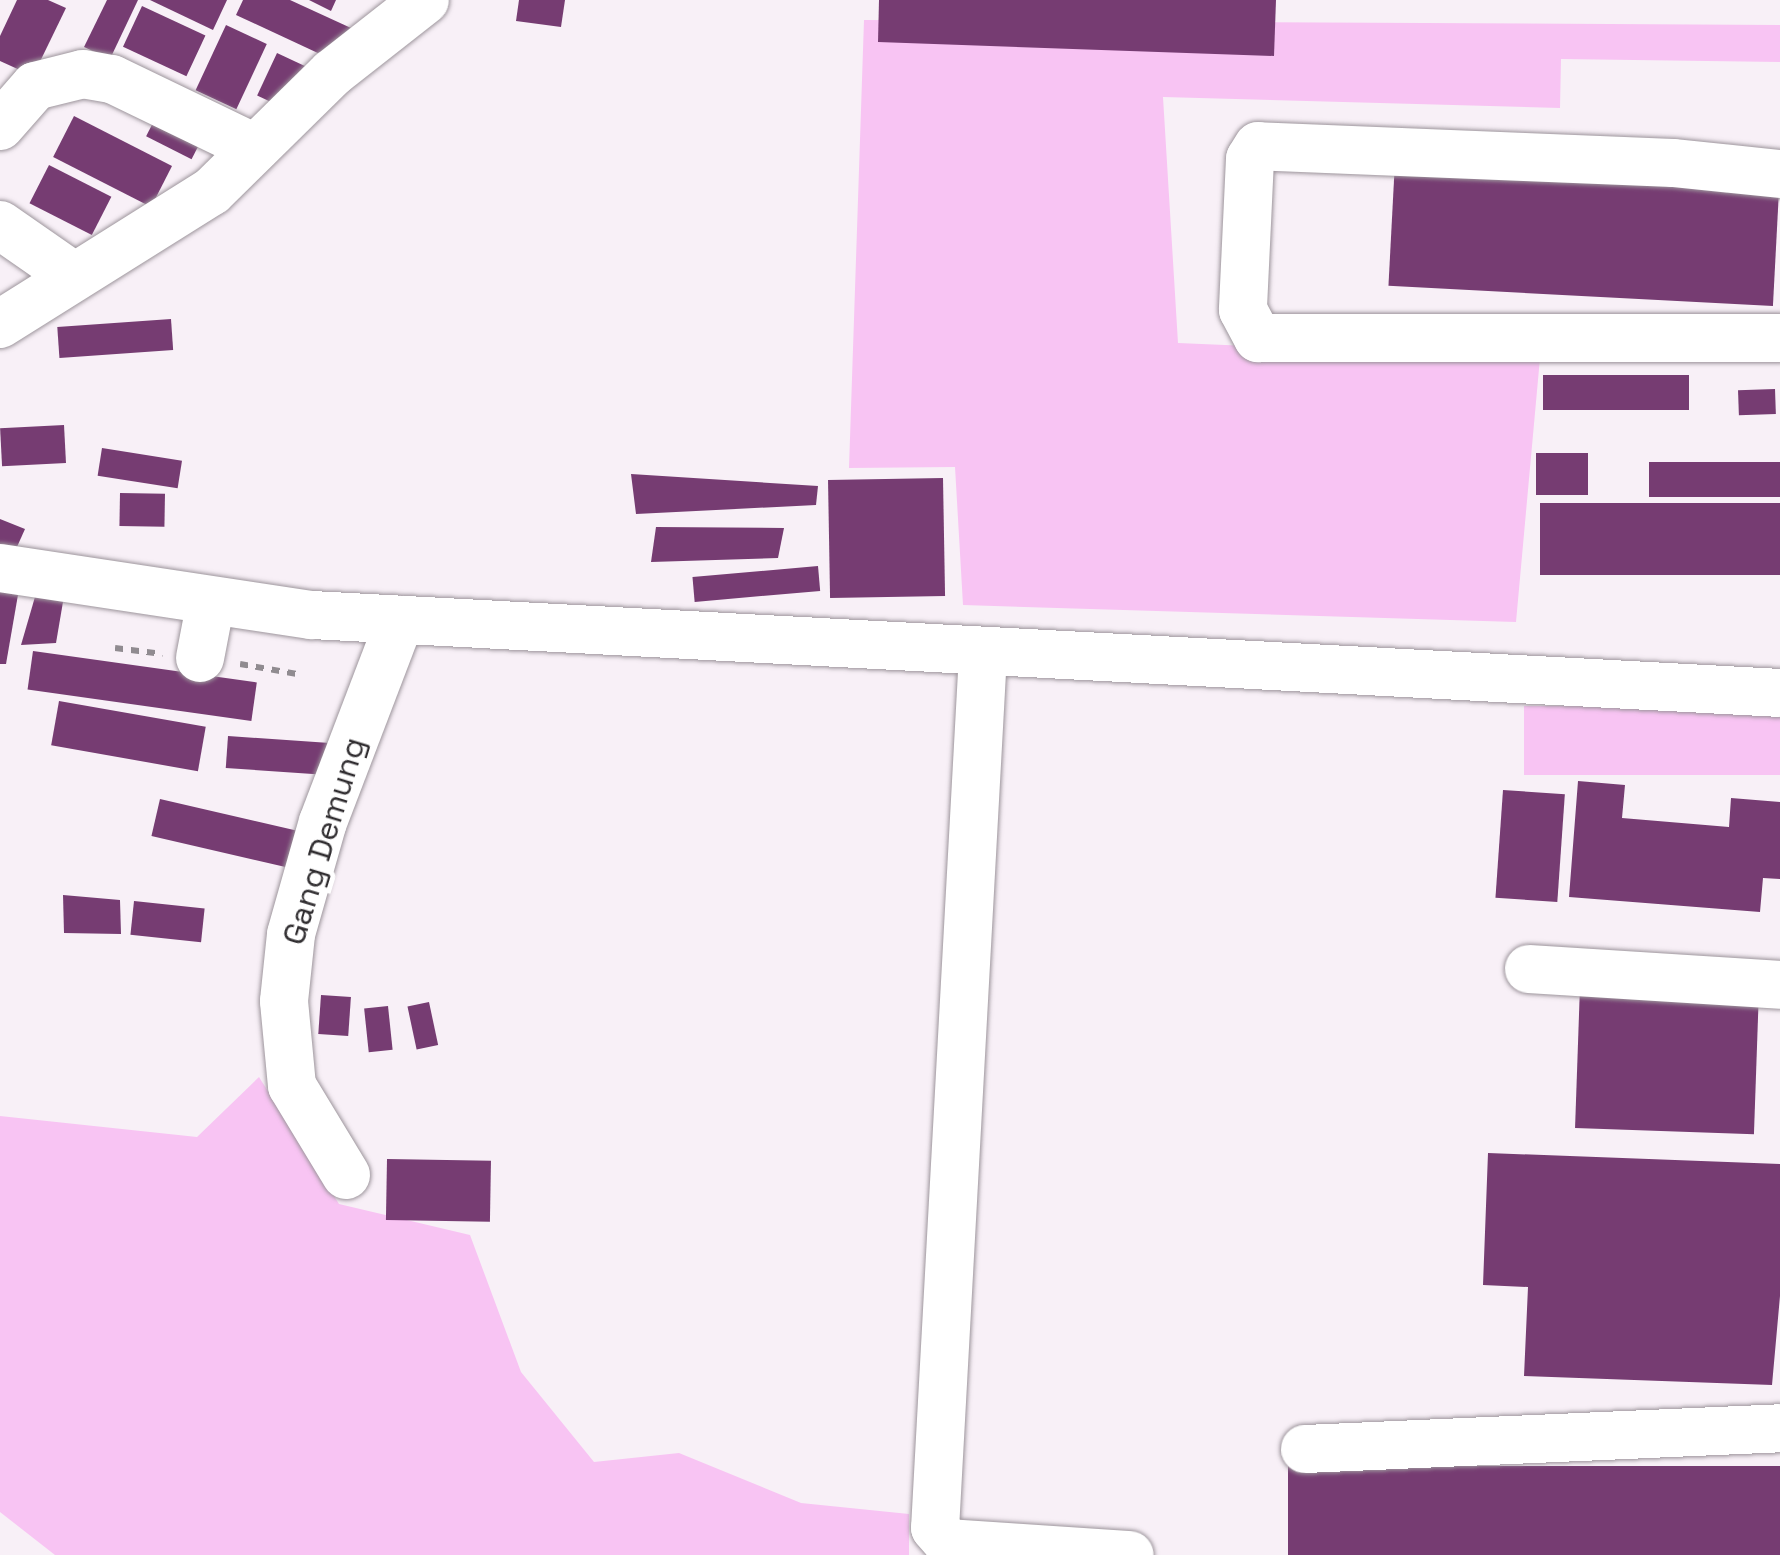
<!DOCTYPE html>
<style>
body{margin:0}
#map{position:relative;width:1780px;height:1555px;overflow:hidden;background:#f8f0f7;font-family:"Space Grotesk",sans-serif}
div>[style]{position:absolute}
.green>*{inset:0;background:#f8c4f3;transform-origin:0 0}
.building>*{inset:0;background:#763c72;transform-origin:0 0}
.path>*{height:6px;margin-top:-3px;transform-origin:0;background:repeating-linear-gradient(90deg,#908b90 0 8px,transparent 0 16px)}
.roads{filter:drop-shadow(0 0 2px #9d959c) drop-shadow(0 0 2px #9d959c)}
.minor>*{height:48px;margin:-24px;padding:0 24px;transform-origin:24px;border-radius:24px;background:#fff}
span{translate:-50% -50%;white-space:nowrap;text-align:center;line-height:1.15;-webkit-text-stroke:10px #fff;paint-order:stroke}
.street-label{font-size:32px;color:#312e31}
</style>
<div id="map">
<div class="green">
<i style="clip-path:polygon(864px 20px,1780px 25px,1780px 62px,1561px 59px,1560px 108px,1163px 97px,1178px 343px,1540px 358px,1516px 622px,963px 605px,955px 467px,849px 468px)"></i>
<i style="left:1780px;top:706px;width:69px;height:256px;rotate:90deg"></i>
<i style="clip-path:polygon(259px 1077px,339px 1204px,470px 1235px,521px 1372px,594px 1462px,679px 1453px,801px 1503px,909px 1514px,909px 1555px,55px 1555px,0 1512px,0 1116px,197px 1137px)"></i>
</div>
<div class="building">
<i style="clip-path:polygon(17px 0,48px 0,66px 8px,33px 76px,0 61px,0 36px)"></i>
<i style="clip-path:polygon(107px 0,138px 0,110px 59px,84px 47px)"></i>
<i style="clip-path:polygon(150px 0,227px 0,213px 30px)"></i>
<i style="clip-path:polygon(243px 0,290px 0,351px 28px,335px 61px,236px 15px)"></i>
<i style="clip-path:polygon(309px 0,336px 0,331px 11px)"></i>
<i style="clip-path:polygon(519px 0,565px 0,561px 27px,516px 21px)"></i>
<i style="clip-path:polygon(879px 0,1276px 0,1274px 56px,878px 42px)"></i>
<i style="left:142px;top:6px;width:70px;height:45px;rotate:25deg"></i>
<i style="left:226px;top:25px;width:45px;height:72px;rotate:25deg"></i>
<i style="left:277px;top:53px;width:33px;height:47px;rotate:25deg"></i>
<i style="left:162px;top:105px;width:51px;height:35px;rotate:27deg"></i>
<i style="left:74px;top:116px;width:110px;height:46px;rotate:27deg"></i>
<i style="left:1395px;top:161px;width:385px;height:125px;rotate:3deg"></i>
<i style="left:49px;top:165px;width:70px;height:43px;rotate:27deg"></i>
<i style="left:171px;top:319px;width:31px;height:114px;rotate:86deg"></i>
<i style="left:1543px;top:375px;width:146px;height:35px"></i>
<i style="left:1775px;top:389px;width:25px;height:37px;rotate:88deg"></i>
<i style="left:64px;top:425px;width:38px;height:64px;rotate:87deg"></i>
<i style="left:102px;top:448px;width:81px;height:28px;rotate:9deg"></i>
<i style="left:1536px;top:453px;width:52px;height:42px"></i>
<i style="left:1649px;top:462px;width:131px;height:35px"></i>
<i style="clip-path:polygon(631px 474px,818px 486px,816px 505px,636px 514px)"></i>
<i style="left:943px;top:478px;width:118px;height:115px;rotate:89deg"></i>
<i style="left:120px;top:493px;width:45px;height:33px;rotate:1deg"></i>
<i style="left:1540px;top:503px;width:240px;height:72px"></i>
<i style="clip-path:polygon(0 519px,25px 529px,8px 567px,0 564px)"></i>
<i style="clip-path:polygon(656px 527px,784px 528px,778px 558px,651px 562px)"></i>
<i style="left:818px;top:566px;width:25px;height:126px;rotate:85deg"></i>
<i style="clip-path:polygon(0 586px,19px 589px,6px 664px,0 664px)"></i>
<i style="clip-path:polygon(37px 590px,64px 596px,56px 643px,21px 645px)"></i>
<i style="left:33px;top:651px;width:226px;height:39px;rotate:8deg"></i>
<i style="left:59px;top:701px;width:149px;height:45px;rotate:10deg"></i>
<i style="left:228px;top:736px;width:102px;height:32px;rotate:4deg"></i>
<i style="clip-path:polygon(1578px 781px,1625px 785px,1622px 818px,1729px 827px,1731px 798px,1780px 802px,1780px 879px,1763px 878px,1760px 912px,1569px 897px)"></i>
<i style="left:1503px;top:790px;width:62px;height:108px;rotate:4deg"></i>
<i style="left:160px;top:799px;width:142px;height:38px;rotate:13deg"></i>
<i style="clip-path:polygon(63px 895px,120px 900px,121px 934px,64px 933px)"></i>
<i style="left:134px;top:901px;width:71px;height:34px;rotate:6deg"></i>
<i style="left:1580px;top:986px;width:179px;height:142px;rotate:2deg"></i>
<i style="left:321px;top:995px;width:30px;height:39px;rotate:4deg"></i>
<i style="left:429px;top:1002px;width:44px;height:22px;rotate:78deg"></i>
<i style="left:388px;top:1006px;width:44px;height:24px;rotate:84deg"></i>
<i style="clip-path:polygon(1488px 1153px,1780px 1164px,1780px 1296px,1772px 1385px,1524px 1376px,1528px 1287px,1483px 1285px)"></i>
<i style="left:387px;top:1159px;width:104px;height:61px;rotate:1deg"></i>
<i style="left:1288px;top:1466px;width:492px;height:90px"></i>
</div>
<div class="path">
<i style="left:115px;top:648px;width:48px;rotate:7.1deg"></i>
<i style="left:240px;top:664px;width:58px;rotate:10deg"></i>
</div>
<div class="roads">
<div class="minor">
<i style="left:0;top:126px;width:53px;rotate:-48.8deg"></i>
<i style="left:35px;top:86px;width:49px;rotate:-14deg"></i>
<i style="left:83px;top:74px;width:29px;rotate:10deg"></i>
<i style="left:112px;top:79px;width:159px;rotate:25.8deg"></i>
<i style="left:1780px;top:174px;width:108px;rotate:-174.1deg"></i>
<i style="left:1673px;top:163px;width:415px;rotate:-177.7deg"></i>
<i style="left:1258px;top:146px;width:15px;rotate:122deg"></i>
<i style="left:1250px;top:159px;width:151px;rotate:92.7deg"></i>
<i style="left:1243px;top:310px;width:32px;rotate:62deg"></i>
<i style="left:1258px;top:338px;width:522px"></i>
<i style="left:0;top:225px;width:88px;rotate:34.8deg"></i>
<i style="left:0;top:324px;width:250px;rotate:-32.1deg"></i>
<i style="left:212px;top:191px;width:168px;rotate:-44.5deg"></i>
<i style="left:332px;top:73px;width:118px;rotate:-38.1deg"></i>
<i style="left:0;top:568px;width:316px;rotate:8.6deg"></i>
<i style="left:312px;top:615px;width:1470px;rotate:3.04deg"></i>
<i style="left:983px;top:654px;width:875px;rotate:93.14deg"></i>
<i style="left:935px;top:1528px;width:20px;rotate:49deg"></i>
<i style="left:948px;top:1543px;width:182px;rotate:3.8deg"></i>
<i style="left:200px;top:658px;width:58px;rotate:-79.1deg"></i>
<i style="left:1529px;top:969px;width:252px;rotate:3.6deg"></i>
<i style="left:346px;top:1175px;width:104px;rotate:-121.2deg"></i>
<i style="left:292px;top:1086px;width:85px;rotate:-95.4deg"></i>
<i style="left:284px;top:1001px;width:67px;rotate:-84deg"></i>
<i style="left:291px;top:934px;width:116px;rotate:-74.1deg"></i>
<i style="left:323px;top:822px;width:216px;rotate:-69.1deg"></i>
<i style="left:1305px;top:1449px;width:475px;rotate:-2.5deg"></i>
</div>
</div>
<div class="street-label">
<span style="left:324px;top:841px;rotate:-73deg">Gang Demung</span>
</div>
</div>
